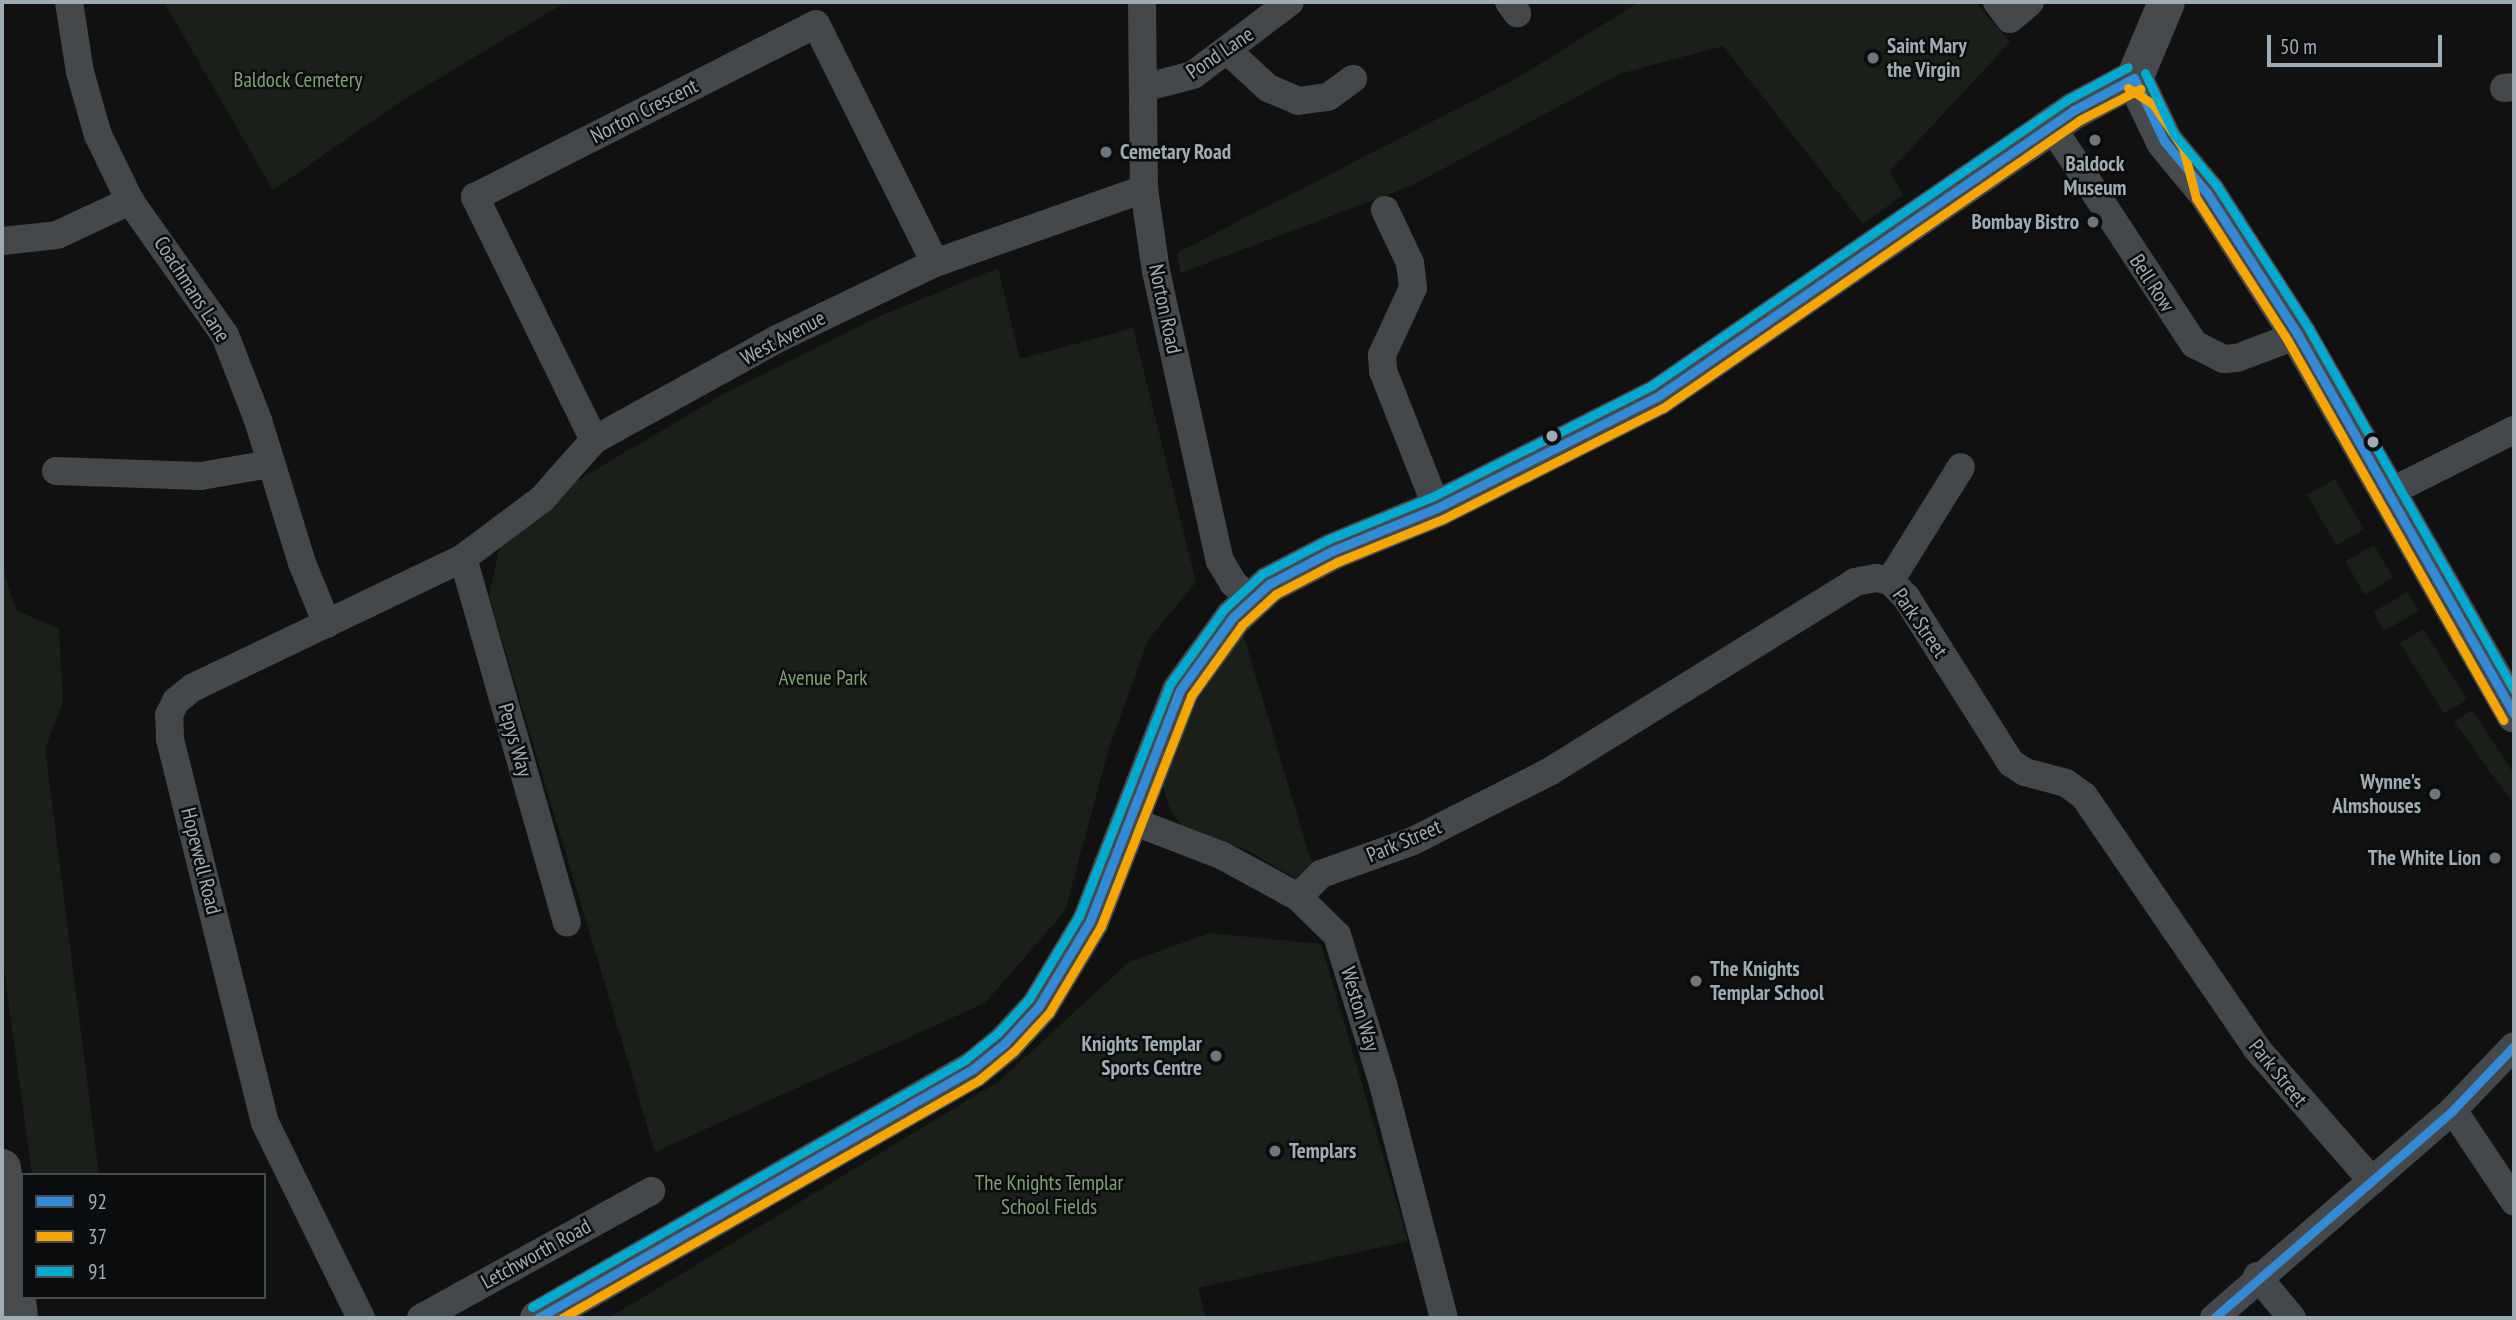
<!DOCTYPE html>
<style>
body{margin:0}
#map{position:relative;width:2516px;height:1320px;overflow:hidden;background:#111;font-family:"PT Sans Narrow",sans-serif}
div>[style]{position:absolute}
.green>*{inset:0;background:#1a2019;transform-origin:0 0}
.minor>*{height:28px;margin:-14px;padding:0 14px;transform-origin:14px;border-radius:14px;background:#45484a}
.major>*{height:37px;margin:-18.5px;padding:0 18.5px;transform-origin:18.5px;border-radius:18.5px;background:#474a4c}
.highway>*{height:38px;margin:-19px;padding:0 19px;transform-origin:19px;border-radius:19px;background:#484a4c}
.bus-1>*{height:9px;margin:-4.5px;padding:0 4.5px;transform-origin:4.5px;border-radius:4.5px;background:#338bd7}
.bus-2>*{height:9px;margin:-4.5px;padding:0 4.5px;transform-origin:4.5px;border-radius:4.5px;background:#f7a600}
.bus-3>*{height:9px;margin:-4.5px;padding:0 4.5px;transform-origin:4.5px;border-radius:4.5px;background:#00a9ce}
.dots>*{width:19px;height:19px;translate:-50% -50%;box-sizing:border-box;border:4px solid #0b0c0d;border-radius:50%}
span{translate:-50% -50%;white-space:nowrap;text-align:center;line-height:1.15;-webkit-text-stroke:5px #0b0c0d;paint-order:stroke}
.poi-label{font-size:21px;color:#a0acb4;font-weight:700}
.left{translate:0 -50%;text-align:left}
.right{translate:-100% -50%;text-align:right}
.street-label{font-size:21px;color:#a0acb4}
.park-label{font-size:21px;color:#80a075}
.frame{position:absolute;inset:0;border:4px solid #a0acb4;pointer-events:none}
.legend{position:absolute;left:21px;top:1173px;width:245px;height:126px;box-sizing:border-box;background:#0b0c0d;border:2px solid #474c50;margin:0;padding:9px 12px;list-style:none;font-size:21px;color:#a0acb4}
.legend li{display:flex;align-items:center;gap:14px;height:35px}
.legend b{width:35px;border:2px solid #474c50}
.scale{position:absolute;left:2267px;top:35px;width:175px;height:32px;box-sizing:border-box;border:4px solid #a0acb4;border-top:0;padding-left:9px;font-size:21px;line-height:24px;white-space:nowrap;color:#a0acb4;-webkit-text-stroke:5px #0b0c0d;paint-order:stroke}
</style>
<div id="map">
<div class="green">
<i style="clip-path:polygon(164px 2px,566px 2px,400px 102px,273px 190px)"></i>
<i style="clip-path:polygon(1639px 2px,1975px 2px,2010px 42px,1890px 171px,1903px 195px,1863px 224px,1723px 46px,1619px 74px,1413px 185px,1181px 273px,1177px 253px,1521px 76px)"></i>
<i style="clip-path:polygon(998px 268px,1020px 359px,1133px 328px,1196px 582px,1148px 640px,1109px 748px,1065px 911px,985px 1003px,655px 1152px,489px 596px,500px 546px,566px 487px,729px 391px,885px 314px)"></i>
<i style="left:2335px;top:479px;width:58px;height:32px;rotate:60deg"></i>
<i style="left:2374px;top:545px;width:38px;height:33px;rotate:60deg"></i>
<i style="clip-path:polygon(2px 566px,16px 610px,59px 629px,63px 703px,45px 748px,99px 1175px,32px 1175px,2px 954px)"></i>
<i style="left:2408px;top:592px;width:22px;height:40px;rotate:60deg"></i>
<i style="left:2423px;top:629px;width:83px;height:27px;rotate:58deg"></i>
<i style="clip-path:polygon(1242px 630px,1314px 871px,1299px 880px,1247px 850px,1183px 826px,1171px 812px,1161px 780px,1183px 719px)"></i>
<i style="clip-path:polygon(2472px 710px,2514px 774px,2514px 804px,2454px 722px)"></i>
<i style="clip-path:polygon(1210px 933px,1321px 944px,1408px 1241px,1198px 1288px,1206px 1318px,609px 1318px,999px 1081px,1129px 962px)"></i>
</div>
<div class="minor">
<i style="left:69px;top:2px;width:71px;rotate:81.1deg"></i>
<i style="left:80px;top:72px;width:66px;rotate:74.1deg"></i>
<i style="left:98px;top:135px;width:73px;rotate:64.1deg"></i>
<i style="left:130px;top:201px;width:164px;rotate:54.7deg"></i>
<i style="left:225px;top:335px;width:91px;rotate:68.8deg"></i>
<i style="left:258px;top:420px;width:150px;rotate:72.9deg"></i>
<i style="left:302px;top:563px;width:66px;rotate:67.7deg"></i>
<i style="left:1142px;top:2px;width:187px;rotate:89.4deg"></i>
<i style="left:1144px;top:189px;width:83px;rotate:81.7deg"></i>
<i style="left:1156px;top:271px;width:297px;rotate:77.6deg"></i>
<i style="left:1220px;top:561px;width:26px;rotate:59deg"></i>
<i style="left:1233px;top:583px;width:25px;rotate:43deg"></i>
<i style="left:1509px;top:2px;width:14px;rotate:54deg"></i>
<i style="left:1997px;top:2px;width:21px;rotate:53deg"></i>
<i style="left:2010px;top:19px;width:26px;rotate:-40deg"></i>
<i style="left:1228px;top:51px;width:54px;rotate:42.8deg"></i>
<i style="left:1268px;top:88px;width:33px;rotate:23deg"></i>
<i style="left:1298px;top:101px;width:30px;rotate:-8deg"></i>
<i style="left:1328px;top:97px;width:31px;rotate:-36deg"></i>
<i style="left:1143px;top:88px;width:52px;rotate:-14.6deg"></i>
<i style="left:1193px;top:75px;width:121px;rotate:-37deg"></i>
<i style="left:2504px;top:88px;width:10px;rotate:-6deg"></i>
<i style="left:2052px;top:127px;width:259px;rotate:56.8deg"></i>
<i style="left:2194px;top:344px;width:33px;rotate:27deg"></i>
<i style="left:2223px;top:359px;width:14px;rotate:-4deg"></i>
<i style="left:2237px;top:358px;width:65px;rotate:-20.7deg"></i>
<i style="left:1385px;top:210px;width:59px;rotate:64.7deg"></i>
<i style="left:1410px;top:263px;width:25px;rotate:83deg"></i>
<i style="left:1413px;top:288px;width:74px;rotate:114.8deg"></i>
<i style="left:1382px;top:355px;width:16px;rotate:86deg"></i>
<i style="left:1383px;top:371px;width:147px;rotate:68.5deg"></i>
<i style="left:2px;top:241px;width:55px;rotate:-6.2deg"></i>
<i style="left:57px;top:235px;width:81px;rotate:-25deg"></i>
<i style="left:594px;top:440px;width:271px;rotate:-116.1deg"></i>
<i style="left:475px;top:197px;width:382px;rotate:-26.9deg"></i>
<i style="left:816px;top:24px;width:267px;rotate:63.5deg"></i>
<i style="left:56px;top:471px;width:145px;rotate:2deg"></i>
<i style="left:201px;top:476px;width:70px;rotate:-9.9deg"></i>
<i style="left:2388px;top:493px;width:141px;rotate:-26.6deg"></i>
<i style="left:463px;top:558px;width:379px;rotate:74.1deg"></i>
<i style="left:1890px;top:581px;width:134px;rotate:-58.1deg"></i>
<i style="left:1127px;top:819px;width:101px;rotate:21deg"></i>
<i style="left:1221px;top:855px;width:88px;rotate:28.6deg"></i>
<i style="left:1298px;top:897px;width:54px;rotate:44.3deg"></i>
<i style="left:1337px;top:935px;width:156px;rotate:72.8deg"></i>
<i style="left:1383px;top:1084px;width:242px;rotate:75.4deg"></i>
<i style="left:1298px;top:897px;width:33px;rotate:-45deg"></i>
<i style="left:1321px;top:874px;width:98px;rotate:-19.7deg"></i>
<i style="left:1413px;top:841px;width:153px;rotate:-26.9deg"></i>
<i style="left:1549px;top:772px;width:360px;rotate:-31.8deg"></i>
<i style="left:1855px;top:582px;width:21px;rotate:-11deg"></i>
<i style="left:1876px;top:578px;width:14px;rotate:12deg"></i>
<i style="left:1890px;top:581px;width:23px;rotate:45deg"></i>
<i style="left:1906px;top:597px;width:196px;rotate:57.7deg"></i>
<i style="left:2011px;top:763px;width:17px;rotate:33deg"></i>
<i style="left:2025px;top:772px;width:42px;rotate:15deg"></i>
<i style="left:2066px;top:783px;width:22px;rotate:36deg"></i>
<i style="left:2084px;top:796px;width:306px;rotate:55.6deg"></i>
<i style="left:2257px;top:1049px;width:175px;rotate:48.9deg"></i>
<i style="left:2453px;top:1110px;width:110px;rotate:56.2deg"></i>
<i style="left:2257px;top:1276px;width:55px;rotate:50.2deg"></i>
<i style="left:361px;top:1318px;width:217px;rotate:-116.2deg"></i>
<i style="left:265px;top:1123px;width:396px;rotate:-103.9deg"></i>
<i style="left:170px;top:739px;width:24px;rotate:-92deg"></i>
<i style="left:169px;top:715px;width:16px;rotate:-63deg"></i>
<i style="left:176px;top:701px;width:21px;rotate:-39deg"></i>
<i style="left:192px;top:688px;width:301px;rotate:-25.6deg"></i>
<i style="left:463px;top:558px;width:99px;rotate:-36.8deg"></i>
<i style="left:542px;top:499px;width:79px;rotate:-48.6deg"></i>
<i style="left:594px;top:440px;width:211px;rotate:-28.9deg"></i>
<i style="left:779px;top:338px;width:173px;rotate:-25.7deg"></i>
<i style="left:935px;top:263px;width:222px;rotate:-19.5deg"></i>
<i style="left:421px;top:1318px;width:263px;rotate:-28.9deg"></i>
<i style="left:2214px;top:1318px;width:317px;rotate:-41deg"></i>
<i style="left:2453px;top:1110px;width:88px;rotate:-46.4deg"></i>
</div>
<div class="major">
<i style="left:2134px;top:78px;width:70px;rotate:64.5deg"></i>
<i style="left:2164px;top:141px;width:67px;rotate:50.4deg"></i>
<i style="left:2207px;top:193px;width:169px;rotate:57.3deg"></i>
<i style="left:2298px;top:335px;width:436px;rotate:60.3deg"></i>
<i style="left:2134px;top:78px;width:82px;rotate:-67.2deg"></i>
<i style="left:538px;top:1318px;width:501px;rotate:-29.79deg"></i>
<i style="left:973px;top:1069px;width:41px;rotate:-39.1deg"></i>
<i style="left:1005px;top:1043px;width:50px;rotate:-47.4deg"></i>
<i style="left:1039px;top:1006px;width:99px;rotate:-59deg"></i>
<i style="left:1090px;top:921px;width:248px;rotate:-68.7deg"></i>
<i style="left:1180px;top:690px;width:90px;rotate:-54deg"></i>
<i style="left:1233px;top:617px;width:49px;rotate:-42.5deg"></i>
<i style="left:1269px;top:584px;width:71px;rotate:-27.6deg"></i>
<i style="left:1332px;top:551px;width:113px;rotate:-22.3deg"></i>
<i style="left:1437px;top:508px;width:246px;rotate:-26.8deg"></i>
<i style="left:1657px;top:397px;width:506px;rotate:-34.54deg"></i>
<i style="left:2074px;top:110px;width:68px;rotate:-28.1deg"></i>
</div>
<div class="highway">
<i style="left:2px;top:1168px;width:151px;rotate:83.5deg"></i>
</div>
<div class="bus-1">
<i style="left:2134px;top:78px;width:70px;rotate:64.5deg"></i>
<i style="left:2164px;top:141px;width:67px;rotate:50.4deg"></i>
<i style="left:2207px;top:193px;width:169px;rotate:57.3deg"></i>
<i style="left:2298px;top:335px;width:436px;rotate:60.3deg"></i>
<i style="left:538px;top:1318px;width:501px;rotate:-29.79deg"></i>
<i style="left:973px;top:1069px;width:41px;rotate:-39.1deg"></i>
<i style="left:1005px;top:1043px;width:50px;rotate:-47.4deg"></i>
<i style="left:1039px;top:1006px;width:99px;rotate:-59deg"></i>
<i style="left:1090px;top:921px;width:248px;rotate:-68.7deg"></i>
<i style="left:1180px;top:690px;width:90px;rotate:-54deg"></i>
<i style="left:1233px;top:617px;width:49px;rotate:-42.5deg"></i>
<i style="left:1269px;top:584px;width:71px;rotate:-27.6deg"></i>
<i style="left:1332px;top:551px;width:113px;rotate:-22.3deg"></i>
<i style="left:1437px;top:508px;width:246px;rotate:-26.8deg"></i>
<i style="left:1657px;top:397px;width:506px;rotate:-34.54deg"></i>
<i style="left:2074px;top:110px;width:68px;rotate:-28.1deg"></i>
<i style="left:2214px;top:1318px;width:317px;rotate:-41deg"></i>
<i style="left:2453px;top:1110px;width:88px;rotate:-46.4deg"></i>
</div>
<div class="bus-2">
<i style="left:2128px;top:88px;width:30px;rotate:33deg"></i>
<i style="left:2153px;top:104px;width:53px;rotate:55.7deg"></i>
<i style="left:2183px;top:148px;width:52px;rotate:75.4deg"></i>
<i style="left:2196px;top:198px;width:170px;rotate:57.2deg"></i>
<i style="left:2288px;top:341px;width:436px;rotate:60.4deg"></i>
<i style="left:562px;top:1318px;width:480px;rotate:-29.7deg"></i>
<i style="left:979px;top:1080px;width:45px;rotate:-39.6deg"></i>
<i style="left:1014px;top:1051px;width:52px;rotate:-47.4deg"></i>
<i style="left:1049px;top:1013px;width:101px;rotate:-59.1deg"></i>
<i style="left:1101px;top:926px;width:247px;rotate:-68.6deg"></i>
<i style="left:1191px;top:696px;width:87px;rotate:-54.3deg"></i>
<i style="left:1242px;top:625px;width:46px;rotate:-42.4deg"></i>
<i style="left:1276px;top:594px;width:69px;rotate:-27.7deg"></i>
<i style="left:1337px;top:562px;width:114px;rotate:-22.1deg"></i>
<i style="left:1443px;top:519px;width:246px;rotate:-26.8deg"></i>
<i style="left:1663px;top:408px;width:507px;rotate:-34.63deg"></i>
<i style="left:2080px;top:120px;width:68px;rotate:-27.3deg"></i>
</div>
<div class="bus-3">
<i style="left:2145px;top:73px;width:68px;rotate:64.6deg"></i>
<i style="left:2174px;top:134px;width:67px;rotate:50.4deg"></i>
<i style="left:2217px;top:186px;width:170px;rotate:57.2deg"></i>
<i style="left:2309px;top:329px;width:415px;rotate:60.4deg"></i>
<i style="left:532px;top:1307px;width:500px;rotate:-29.7deg"></i>
<i style="left:966px;top:1059px;width:40px;rotate:-39deg"></i>
<i style="left:997px;top:1034px;width:47px;rotate:-47.6deg"></i>
<i style="left:1029px;top:999px;width:97px;rotate:-58.9deg"></i>
<i style="left:1079px;top:916px;width:249px;rotate:-68.6deg"></i>
<i style="left:1170px;top:684px;width:92px;rotate:-54.2deg"></i>
<i style="left:1224px;top:609px;width:52px;rotate:-42.6deg"></i>
<i style="left:1262px;top:574px;width:73px;rotate:-27.6deg"></i>
<i style="left:1327px;top:540px;width:113px;rotate:-22.3deg"></i>
<i style="left:1432px;top:497px;width:246px;rotate:-26.9deg"></i>
<i style="left:1651px;top:386px;width:505px;rotate:-34.51deg"></i>
<i style="left:2067px;top:100px;width:69px;rotate:-28.4deg"></i>
</div>
<div class="dots">
<i style="left:1873px;top:58px;background:#6e767b"></i>
<i style="left:2095px;top:140px;background:#6e767b"></i>
<i style="left:1106px;top:152px;background:#6e767b"></i>
<i style="left:2093px;top:222px;background:#6e767b"></i>
<i style="left:1552px;top:436px;background:#a0acb4"></i>
<i style="left:2373px;top:442px;background:#a0acb4"></i>
<i style="left:2435px;top:794px;background:#6e767b"></i>
<i style="left:2495px;top:858px;background:#6e767b"></i>
<i style="left:1696px;top:981px;background:#6e767b"></i>
<i style="left:1216px;top:1056px;background:#6e767b"></i>
<i style="left:1275px;top:1151px;background:#6e767b"></i>
</div>
<div class="poi-label">
<span class="left" style="left:1887px;top:58px">Saint Mary<br>the Virgin</span>
<span class="left" style="left:1120px;top:152px">Cemetary Road</span>
<span style="left:2095px;top:176px">Baldock<br>Museum</span>
<span class="right" style="left:2079px;top:222px">Bombay Bistro</span>
<span class="right" style="left:2421px;top:794px">Wynne's<br>Almshouses</span>
<span class="right" style="left:2481px;top:858px">The White Lion</span>
<span class="left" style="left:1710px;top:981px">The Knights<br>Templar School</span>
<span class="right" style="left:1202px;top:1056px">Knights Templar<br>Sports Centre</span>
<span class="left" style="left:1289px;top:1151px">Templars</span>
</div>
<div class="street-label">
<span style="left:1220px;top:53px;rotate:-34deg">Pond Lane</span>
<span style="left:644px;top:111px;rotate:-27deg">Norton Crescent</span>
<span style="left:2152px;top:283px;rotate:57deg">Bell Row</span>
<span style="left:192px;top:289px;rotate:57deg">Coachmans Lane</span>
<span style="left:1165px;top:309px;rotate:78deg">Norton Road</span>
<span style="left:783px;top:338px;rotate:-28deg">West Avenue</span>
<span style="left:1920px;top:623px;rotate:55deg">Park Street</span>
<span style="left:515px;top:740px;rotate:74deg">Pepys Way</span>
<span style="left:1404px;top:841px;rotate:-23deg">Park Street</span>
<span style="left:201px;top:861px;rotate:76deg">Hopewell Road</span>
<span style="left:1360px;top:1009px;rotate:73deg">Weston Way</span>
<span style="left:2278px;top:1073px;rotate:51deg">Park Street</span>
<span style="left:536px;top:1254px;rotate:-29deg">Letchworth Road</span>
</div>
<div class="park-label">
<span style="left:298px;top:80px">Baldock Cemetery</span>
<span style="left:823px;top:678px">Avenue Park</span>
<span style="left:1049px;top:1195px">The Knights Templar<br>School Fields</span>
</div>
<div class="frame"></div>
<ul class="legend">
<li><b style="height:9px;background:#338bd7"></b>92</li>
<li><b style="height:9px;background:#f7a600"></b>37</li>
<li><b style="height:9px;background:#00a9ce"></b>91</li>
</ul>
<div class="scale">50 m</div>
</div>
